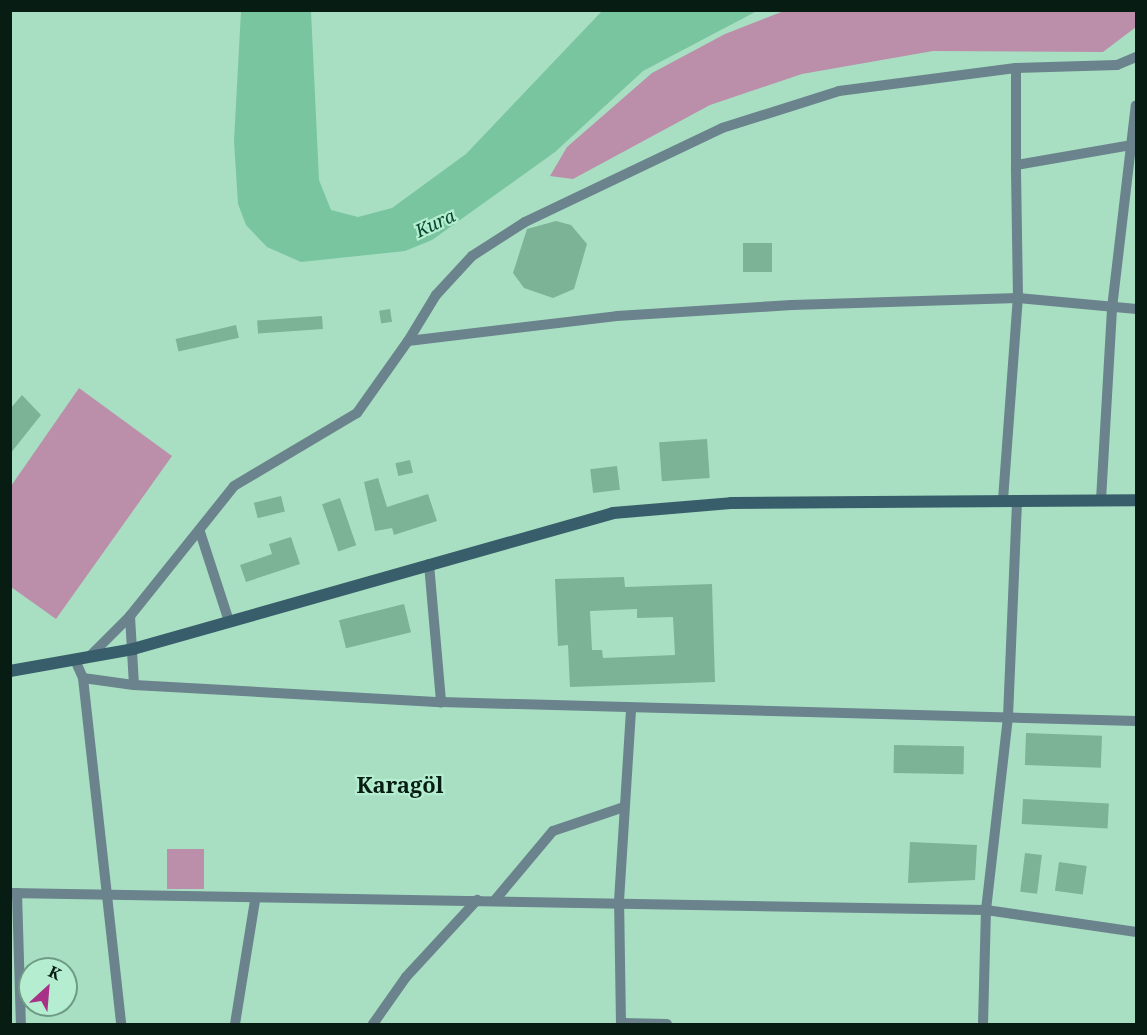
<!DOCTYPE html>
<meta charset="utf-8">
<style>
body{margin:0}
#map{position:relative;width:1147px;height:1035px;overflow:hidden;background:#a8dfc2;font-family:"Noto Serif",serif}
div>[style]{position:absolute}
.green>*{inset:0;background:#bb8faa;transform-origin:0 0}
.water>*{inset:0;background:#79c59f}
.building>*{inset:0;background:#7cb296;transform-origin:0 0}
.minor>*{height:10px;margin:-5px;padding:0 5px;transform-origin:5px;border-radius:5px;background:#6a838c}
.secondary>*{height:12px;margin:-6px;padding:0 6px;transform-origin:6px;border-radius:6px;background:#375e6a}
span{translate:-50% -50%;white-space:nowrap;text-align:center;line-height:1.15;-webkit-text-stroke:4.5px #b4edcf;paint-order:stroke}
.water-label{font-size:18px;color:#07472f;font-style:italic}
.district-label{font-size:22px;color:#071d13;font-weight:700}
.frame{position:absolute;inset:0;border:12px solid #071d13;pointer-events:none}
.north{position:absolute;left:18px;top:957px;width:60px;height:60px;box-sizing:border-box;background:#b4edcf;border:2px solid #6f9a84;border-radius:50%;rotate:26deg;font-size:16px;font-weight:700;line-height:24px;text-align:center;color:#071d13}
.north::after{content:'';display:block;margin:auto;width:21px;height:27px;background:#a83086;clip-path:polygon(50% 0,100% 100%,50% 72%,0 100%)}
</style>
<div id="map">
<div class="green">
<i style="clip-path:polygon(784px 11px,1136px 10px,1136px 27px,1103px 52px,933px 51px,802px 74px,710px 105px,573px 179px,550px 176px,567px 147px,652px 73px,725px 34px)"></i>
<i style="clip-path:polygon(79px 388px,172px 456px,56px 619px,11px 587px,11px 486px)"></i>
<i style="left:167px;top:849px;width:37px;height:40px"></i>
</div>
<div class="water">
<i style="clip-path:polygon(241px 11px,311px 11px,319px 180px,331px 210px,358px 217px,392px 208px,466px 154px,602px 11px,757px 11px,643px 71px,555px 152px,432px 240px,405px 251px,301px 262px,267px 247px,246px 225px,238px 204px,234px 141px)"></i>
</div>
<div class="building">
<i style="clip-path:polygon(556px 221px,571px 225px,587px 244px,574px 289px,553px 298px,524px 288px,513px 273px,527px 229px)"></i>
<i style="left:743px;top:243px;width:29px;height:29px"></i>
<i style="left:390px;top:309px;width:13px;height:11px;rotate:81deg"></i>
<i style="left:322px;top:316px;width:13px;height:65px;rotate:86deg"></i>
<i style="left:236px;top:325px;width:13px;height:62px;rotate:77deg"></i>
<i style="clip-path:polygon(22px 395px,41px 415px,10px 454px,10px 409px)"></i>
<i style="left:707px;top:439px;width:39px;height:48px;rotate:86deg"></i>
<i style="left:410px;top:460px;width:13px;height:15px;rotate:77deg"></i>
<i style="left:617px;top:466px;width:24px;height:27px;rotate:83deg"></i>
<i style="clip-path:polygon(378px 478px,387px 507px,428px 494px,437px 521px,394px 535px,392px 528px,375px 531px,364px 482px)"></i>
<i style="left:281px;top:496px;width:16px;height:28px;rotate:76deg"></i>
<i style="left:340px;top:498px;width:50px;height:19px;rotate:71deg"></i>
<i style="clip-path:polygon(291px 537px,300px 564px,246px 582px,240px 565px,272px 554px,269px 544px)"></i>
<i style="clip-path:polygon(evenodd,624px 577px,625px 587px,712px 584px,715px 682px,570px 687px,568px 645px,558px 646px,555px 579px,624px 577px,637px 609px,637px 618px,673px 617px,675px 655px,603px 658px,602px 650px,592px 650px,590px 611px,637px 609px)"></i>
<i style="left:404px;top:604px;width:29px;height:67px;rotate:76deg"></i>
<i style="left:1026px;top:733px;width:76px;height:32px;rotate:2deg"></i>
<i style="left:894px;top:745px;width:70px;height:28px;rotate:1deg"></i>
<i style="left:1023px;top:799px;width:86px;height:25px;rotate:3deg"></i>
<i style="clip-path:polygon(910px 842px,977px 845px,975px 880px,908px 883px)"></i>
<i style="left:1025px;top:853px;width:17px;height:39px;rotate:7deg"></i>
<i style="left:1059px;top:862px;width:28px;height:29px;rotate:8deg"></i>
</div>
<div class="minor">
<i style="left:1016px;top:165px;width:97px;rotate:-90deg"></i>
<i style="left:408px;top:341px;width:54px;rotate:-58.7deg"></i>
<i style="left:436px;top:295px;width:53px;rotate:-47.3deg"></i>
<i style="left:472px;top:256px;width:63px;rotate:-32.7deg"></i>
<i style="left:525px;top:222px;width:218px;rotate:-25.5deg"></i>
<i style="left:722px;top:128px;width:123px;rotate:-17.5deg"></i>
<i style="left:839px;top:91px;width:178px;rotate:-7.4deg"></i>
<i style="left:1016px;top:68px;width:101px;rotate:-1.7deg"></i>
<i style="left:1117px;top:65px;width:21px;rotate:-23deg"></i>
<i style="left:1003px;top:500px;width:203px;rotate:-85.8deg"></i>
<i style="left:1018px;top:298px;width:133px;rotate:-90.9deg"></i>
<i style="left:1016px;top:165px;width:118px;rotate:-9.8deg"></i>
<i style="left:1101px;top:500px;width:192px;rotate:-86.7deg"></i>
<i style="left:1112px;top:308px;width:204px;rotate:-83.3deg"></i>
<i style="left:200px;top:532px;width:90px;rotate:72deg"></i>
<i style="left:429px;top:564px;width:139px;rotate:85deg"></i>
<i style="left:130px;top:616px;width:69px;rotate:86.7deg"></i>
<i style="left:90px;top:656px;width:57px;rotate:-45deg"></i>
<i style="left:130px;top:616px;width:166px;rotate:-51.3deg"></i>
<i style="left:234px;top:486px;width:143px;rotate:-30.7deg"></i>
<i style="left:357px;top:413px;width:88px;rotate:-54.7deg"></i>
<i style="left:408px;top:341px;width:210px;rotate:-6.8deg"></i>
<i style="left:617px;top:316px;width:175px;rotate:-3.6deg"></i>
<i style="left:792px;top:305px;width:226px;rotate:-1.8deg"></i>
<i style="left:1018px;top:298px;width:119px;rotate:5.3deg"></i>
<i style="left:75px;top:660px;width:20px;rotate:66deg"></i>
<i style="left:83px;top:678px;width:51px;rotate:7.8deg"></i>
<i style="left:134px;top:685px;width:307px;rotate:3.2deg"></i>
<i style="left:441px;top:702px;width:695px;rotate:1.57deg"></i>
<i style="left:83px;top:678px;width:348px;rotate:83.7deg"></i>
<i style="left:10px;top:893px;width:976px;rotate:1deg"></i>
<i style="left:986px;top:910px;width:152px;rotate:8.3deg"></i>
<i style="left:17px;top:893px;width:131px;rotate:88.3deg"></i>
<i style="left:495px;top:900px;width:90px;rotate:-50deg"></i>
<i style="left:553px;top:831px;width:75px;rotate:-18.7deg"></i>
<i style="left:621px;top:1023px;width:46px;rotate:1.2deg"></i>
<i style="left:235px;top:1024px;width:126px;rotate:-80.8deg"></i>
<i style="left:373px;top:1024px;width:57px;rotate:-54.9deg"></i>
<i style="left:406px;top:977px;width:105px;rotate:-47.3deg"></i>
<i style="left:621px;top:1024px;width:123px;rotate:-90.9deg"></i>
<i style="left:619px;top:901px;width:193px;rotate:-86.4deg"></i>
<i style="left:983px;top:1024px;width:114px;rotate:-88.5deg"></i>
<i style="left:986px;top:910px;width:194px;rotate:-83.5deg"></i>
<i style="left:1008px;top:717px;width:217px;rotate:-87.6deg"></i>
</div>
<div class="secondary">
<i style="left:10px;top:671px;width:125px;rotate:-10.1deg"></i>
<i style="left:133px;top:649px;width:499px;rotate:-15.8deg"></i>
<i style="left:613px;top:513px;width:118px;rotate:-4.8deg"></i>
<i style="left:731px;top:503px;width:405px;rotate:-0.4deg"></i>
</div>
<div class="water-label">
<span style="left:435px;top:223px;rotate:-25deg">Kura</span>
</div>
<div class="district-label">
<span style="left:400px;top:785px">Karagöl</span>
</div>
<div class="frame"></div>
<div class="north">K</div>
</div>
